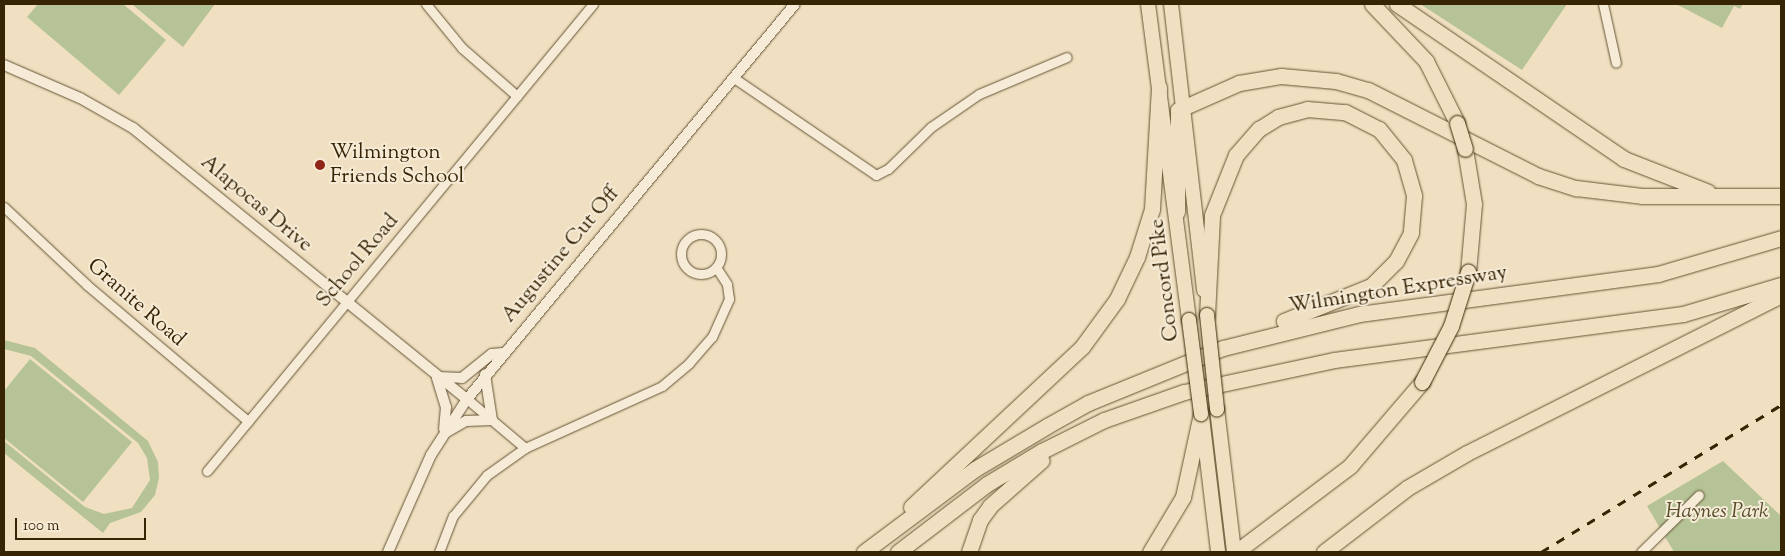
<!DOCTYPE html>
<style>
body{margin:0}
#map{position:relative;width:1785px;height:556px;overflow:hidden;background:#f0e0c1;font-family:"Sorts Mill Goudy",serif}
div>[style]{position:absolute}
.green>*{inset:0;background:#b5c396}
.roads{filter:drop-shadow(0 0 1px #655334) drop-shadow(0 0 1px #655334)}
.minor>*{height:9px;margin:-4.5px;padding:0 4.5px;transform-origin:4.5px;border-radius:4.5px;background:#f5ebd7}
.minor>.ring{margin:-4.5px;padding:0;box-sizing:content-box;background:none;border:9px solid #f5ebd7;border-radius:50%}
.tertiary>*{height:10px;margin:-5px;padding:0 5px;transform-origin:5px;border-radius:5px;background:#f5ebd7}
.primary>*{height:14px;margin:-7px;padding:0 7px;transform-origin:7px;border-radius:7px;background:#f0e0c1}
.trunk>*{height:14px;margin:-7px;padding:0 7px;transform-origin:7px;border-radius:7px;background:#f0e0c1}
.motorway>*{height:15px;margin:-7.5px;padding:0 7.5px;transform-origin:7.5px;border-radius:7.5px;background:#f0e0c1}
.rail>*{height:2.5px;margin-top:-1.25px;transform-origin:0;background:repeating-linear-gradient(90deg,#372405 0 9px,transparent 0 18px)}
.bridges{filter:drop-shadow(0 0 1px #372405) drop-shadow(0 0 1px #372405)}
.primary-bridge>*{height:14px;margin:-7px;padding:0 7px;transform-origin:7px;border-radius:7px;background:#f0e0c1}
.trunk-bridge>*{height:14px;margin:-7px;padding:0 7px;transform-origin:7px;border-radius:7px;background:#f0e0c1}
.motorway-bridge>*{height:15px;margin:-7.5px;padding:0 7.5px;transform-origin:7.5px;border-radius:7.5px;background:#f0e0c1}
.dots>*{width:14px;height:14px;translate:-50% -50%;box-sizing:border-box;border:2px solid #f5ebd7;border-radius:50%}
span{translate:-50% -50%;white-space:nowrap;text-align:center;line-height:1.15;-webkit-text-stroke:4px #f5ebd7;paint-order:stroke}
.poi-label{font-size:21px;color:#372405}
.left{translate:0 -50%;text-align:left}
.street-label{font-size:21px;color:#372405}
.park-label{font-size:21px;color:#564c29;font-style:italic}
.frame{position:absolute;inset:0;border:5px solid #372405;pointer-events:none}
.scale{position:absolute;left:15px;top:518px;width:131px;height:22px;box-sizing:border-box;border:2px solid #372405;border-top:0;padding-left:6px;font-size:15px;line-height:18px;white-space:nowrap;color:#372405;-webkit-text-stroke:4px #f5ebd7;paint-order:stroke}
</style>
<div id="map">
<div class="green">
<i style="clip-path:polygon(38px 4px,123px 4px,166px 40px,119px 95px,27px 17px)"></i>
<i style="clip-path:polygon(215px 4px,183px 47px,133px 5px,134px 4px)"></i>
<i style="clip-path:polygon(1420px 4px,1567px 4px,1522px 70px)"></i>
<i style="clip-path:polygon(1676px 4px,1743px 4px,1740px 9px,1734px 6px,1722px 28px)"></i>
<i style="clip-path:polygon(4px 340px,35px 348px,148px 441px,158px 462px,159px 478px,155px 495px,141px 512px,110px 523px,103px 533px,4px 453px,4px 441px,85px 507px,104px 514px,132px 508px,150px 480px,147px 458px,138px 443px,31px 356px,4px 349px)"></i>
<i style="clip-path:polygon(30px 359px,132px 442px,83px 502px,4px 438px,4px 391px)"></i>
<i style="clip-path:polygon(1723px 461px,1781px 516px,1781px 552px,1674px 552px,1647px 506px)"></i>
</div>
<div class="roads">
<div class="minor">
<i style="left:426px;top:4px;width:57px;rotate:50.7deg"></i>
<i style="left:462px;top:48px;width:73px;rotate:41.1deg"></i>
<i style="left:1603px;top:4px;width:60px;rotate:77.6deg"></i>
<i style="left:734px;top:78px;width:172px;rotate:34.3deg"></i>
<i style="left:876px;top:175px;width:13px;rotate:-27deg"></i>
<i style="left:888px;top:169px;width:60px;rotate:-44.3deg"></i>
<i style="left:931px;top:127px;width:58px;rotate:-34.5deg"></i>
<i style="left:979px;top:94px;width:95px;rotate:-22.8deg"></i>
<i style="left:4px;top:207px;width:114px;rotate:43.2deg"></i>
<i style="left:87px;top:285px;width:211px;rotate:40.2deg"></i>
<i class="ring" style="left:681px;top:234px;width:31px;height:31px"></i>
<i style="left:467px;top:399px;width:76px;rotate:40.2deg"></i>
<i style="left:207px;top:471px;width:606px;rotate:-50.42deg"></i>
<i style="left:439px;top:552px;width:39px;rotate:-69deg"></i>
<i style="left:453px;top:516px;width:53px;rotate:-50.3deg"></i>
<i style="left:487px;top:475px;width:47px;rotate:-35.4deg"></i>
<i style="left:525px;top:448px;width:150px;rotate:-24.3deg"></i>
<i style="left:662px;top:386px;width:35px;rotate:-40deg"></i>
<i style="left:689px;top:363px;width:35px;rotate:-49deg"></i>
<i style="left:712px;top:337px;width:42px;rotate:-65.9deg"></i>
<i style="left:729px;top:299px;width:15px;rotate:-98deg"></i>
<i style="left:727px;top:284px;width:20px;rotate:-123deg"></i>
<i style="left:1641px;top:552px;width:81px;rotate:-44.5deg"></i>
</div>
<div class="tertiary">
<i style="left:4px;top:65px;width:83px;rotate:23.5deg"></i>
<i style="left:80px;top:98px;width:61px;rotate:29.5deg"></i>
<i style="left:133px;top:128px;width:430px;rotate:39.1deg"></i>
<i style="left:437px;top:377px;width:25px;rotate:2deg"></i>
<i style="left:462px;top:378px;width:38px;rotate:-39deg"></i>
<i style="left:492px;top:354px;width:11px;rotate:-5deg"></i>
<i style="left:437px;top:378px;width:30px;rotate:73deg"></i>
<i style="left:446px;top:407px;width:22px;rotate:95deg"></i>
<i style="left:445px;top:433px;width:24px;rotate:-30deg"></i>
<i style="left:466px;top:421px;width:26px;rotate:-2deg"></i>
<i style="left:492px;top:420px;width:46px;rotate:-98.8deg"></i>
<i style="left:388px;top:552px;width:106px;rotate:-66.1deg"></i>
<i style="left:431px;top:455px;width:67px;rotate:-57.3deg"></i>
<i style="left:467px;top:399px;width:513px;rotate:-50.29deg"></i>
</div>
<div class="primary">
<i style="left:1171px;top:4px;width:288px;rotate:83.4deg"></i>
<i style="left:1217px;top:409px;width:144px;rotate:83.2deg"></i>
<i style="left:1202px;top:417px;width:136px;rotate:83.2deg"></i>
</div>
<div class="trunk">
<i style="left:1148px;top:4px;width:319px;rotate:82.6deg"></i>
</div>
<div class="motorway">
<i style="left:1372px;top:4px;width:79px;rotate:46.5deg"></i>
<i style="left:1426px;top:61px;width:69px;rotate:63.4deg"></i>
<i style="left:1397px;top:4px;width:275px;rotate:34.3deg"></i>
<i style="left:1624px;top:159px;width:90px;rotate:21.4deg"></i>
<i style="left:1465px;top:149px;width:56px;rotate:80.7deg"></i>
<i style="left:1474px;top:204px;width:68px;rotate:95deg"></i>
<i style="left:1177px;top:212px;width:102px;rotate:-89.4deg"></i>
<i style="left:1178px;top:110px;width:67px;rotate:-23.9deg"></i>
<i style="left:1239px;top:83px;width:43px;rotate:-9.5deg"></i>
<i style="left:1281px;top:76px;width:55px;rotate:5.2deg"></i>
<i style="left:1336px;top:81px;width:33px;rotate:16deg"></i>
<i style="left:1368px;top:90px;width:191px;rotate:26.8deg"></i>
<i style="left:1538px;top:176px;width:40px;rotate:18deg"></i>
<i style="left:1576px;top:188px;width:66px;rotate:6.9deg"></i>
<i style="left:1642px;top:196px;width:139px"></i>
<i style="left:1207px;top:315px;width:100px;rotate:-87.1deg"></i>
<i style="left:1212px;top:215px;width:65px;rotate:-68.2deg"></i>
<i style="left:1236px;top:155px;width:35px;rotate:-49deg"></i>
<i style="left:1259px;top:129px;width:22px;rotate:-32deg"></i>
<i style="left:1278px;top:117px;width:30px;rotate:-15deg"></i>
<i style="left:1307px;top:109px;width:38px;rotate:5deg"></i>
<i style="left:1345px;top:112px;width:38px;rotate:27deg"></i>
<i style="left:1379px;top:129px;width:40px;rotate:51deg"></i>
<i style="left:1404px;top:160px;width:37px;rotate:74deg"></i>
<i style="left:1414px;top:196px;width:37px;rotate:95deg"></i>
<i style="left:1411px;top:233px;width:32px;rotate:118deg"></i>
<i style="left:1396px;top:261px;width:35px;rotate:135deg"></i>
<i style="left:1371px;top:286px;width:94px;rotate:158.1deg"></i>
<i style="left:911px;top:507px;width:234px;rotate:-43.1deg"></i>
<i style="left:1082px;top:347px;width:59px;rotate:-53.9deg"></i>
<i style="left:1117px;top:299px;width:47px;rotate:-64.5deg"></i>
<i style="left:1137px;top:257px;width:50px;rotate:-72.6deg"></i>
<i style="left:1152px;top:209px;width:122px;rotate:-86.7deg"></i>
<i style="left:864px;top:552px;width:139px;rotate:-36.8deg"></i>
<i style="left:975px;top:469px;width:84px;rotate:-30.8deg"></i>
<i style="left:1047px;top:426px;width:47px;rotate:-29.3deg"></i>
<i style="left:1088px;top:403px;width:146px;rotate:-22.2deg"></i>
<i style="left:1223px;top:348px;width:140px;rotate:-14deg"></i>
<i style="left:1359px;top:314px;width:302px;rotate:-7.6deg"></i>
<i style="left:1658px;top:274px;width:128px;rotate:-16.3deg"></i>
<i style="left:898px;top:552px;width:112px;rotate:-37.4deg"></i>
<i style="left:987px;top:484px;width:64px;rotate:-31deg"></i>
<i style="left:1042px;top:451px;width:69px;rotate:-26.6deg"></i>
<i style="left:1104px;top:420px;width:85px;rotate:-19.3deg"></i>
<i style="left:1184px;top:392px;width:153px;rotate:-12deg"></i>
<i style="left:1334px;top:360px;width:352px;rotate:-7.5deg"></i>
<i style="left:1683px;top:314px;width:102px;rotate:-16.5deg"></i>
<i style="left:969px;top:552px;width:34px;rotate:-71deg"></i>
<i style="left:980px;top:520px;width:17px;rotate:-54deg"></i>
<i style="left:990px;top:506px;width:69px;rotate:-41.5deg"></i>
<i style="left:1150px;top:552px;width:64px;rotate:-59deg"></i>
<i style="left:1183px;top:497px;width:85px;rotate:-77.8deg"></i>
<i style="left:1236px;top:552px;width:143px;rotate:-37deg"></i>
<i style="left:1350px;top:466px;width:111px;rotate:-49.4deg"></i>
<i style="left:1324px;top:552px;width:105px;rotate:-37.6deg"></i>
<i style="left:1407px;top:488px;width:69px;rotate:-30.3deg"></i>
<i style="left:1467px;top:453px;width:352px;rotate:-26.7deg"></i>
</div>
</div>
<div class="rail">
<i style="left:1541px;top:552px;width:281px;rotate:-31.5deg"></i>
</div>
<div class="bridges">
<div class="primary-bridge">
<i style="left:1207px;top:315px;width:95px;rotate:83.9deg"></i>
</div>
<div class="trunk-bridge">
<i style="left:1189px;top:320px;width:95px;rotate:82.7deg"></i>
</div>
<div class="motorway-bridge">
<i style="left:1457px;top:123px;width:27px;rotate:73deg"></i>
<i style="left:1422px;top:382px;width:63px;rotate:-62.6deg"></i>
<i style="left:1451px;top:326px;width:57px;rotate:-72.5deg"></i>
</div>
</div>
<div class="dots">
<i style="left:320px;top:165px;background:#8f2418"></i>
</div>
<div class="poi-label">
<span class="left" style="left:330px;top:165px">Wilmington<br>Friends School</span>
</div>
<div class="street-label">
<span style="left:256px;top:204px;rotate:40deg">Alapocas Drive</span>
<span style="left:561px;top:255px;rotate:-50deg">Augustine Cut Off</span>
<span style="left:358px;top:261px;rotate:-50deg">School Road</span>
<span style="left:1165px;top:280px;rotate:-97deg">Concord Pike</span>
<span style="left:1398px;top:290px;rotate:-9deg">Wilmington Expressway</span>
<span style="left:136px;top:303px;rotate:41deg">Granite Road</span>
</div>
<div class="park-label">
<span style="left:1717px;top:512px">Haynes Park</span>
</div>
<div class="frame"></div>
<div class="scale">100 m</div>
</div>
